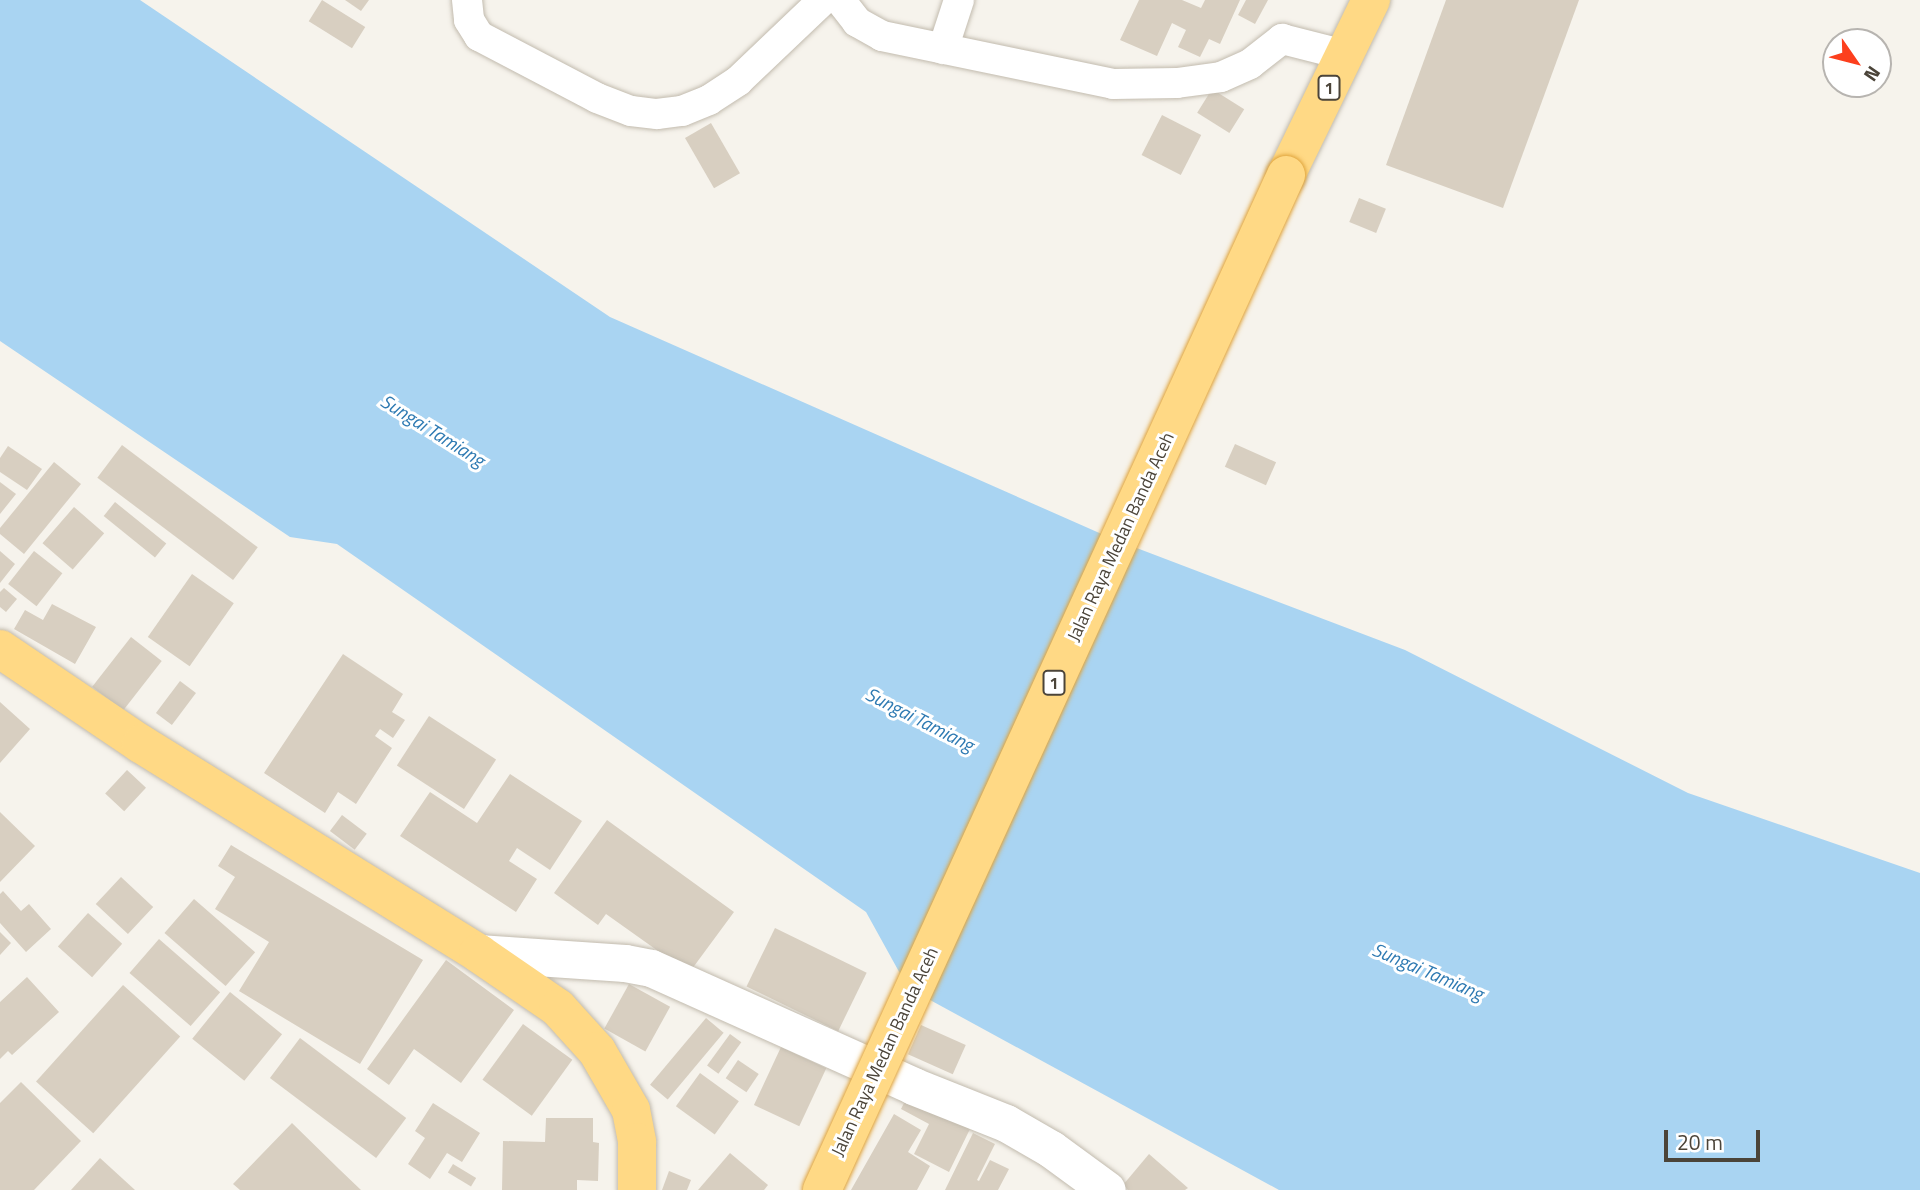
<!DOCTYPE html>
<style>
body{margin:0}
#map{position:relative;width:1920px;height:1190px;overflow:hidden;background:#f6f3ec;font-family:"Titillium Web",sans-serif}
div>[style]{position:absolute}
.water>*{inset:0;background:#a9d4f2}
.building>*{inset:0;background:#d8cfc1;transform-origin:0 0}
.roads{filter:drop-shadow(0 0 2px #c2bbae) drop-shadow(0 0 2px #c2bbae)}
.minor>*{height:30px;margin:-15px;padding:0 15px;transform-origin:15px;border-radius:15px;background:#fff}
.tertiary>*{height:37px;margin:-18.5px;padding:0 18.5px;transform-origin:18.5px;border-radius:18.5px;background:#fff}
.trunk>*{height:38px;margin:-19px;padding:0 19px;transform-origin:19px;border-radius:19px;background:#ffd985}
.bridges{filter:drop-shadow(0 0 2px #e0a43c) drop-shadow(0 0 2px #e0a43c)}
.trunk-bridge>*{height:38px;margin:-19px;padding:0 19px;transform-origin:19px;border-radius:19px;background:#ffd985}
span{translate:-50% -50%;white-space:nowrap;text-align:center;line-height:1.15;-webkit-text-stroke:6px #fff;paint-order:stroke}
.shield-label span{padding:2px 5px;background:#fff;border:2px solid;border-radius:5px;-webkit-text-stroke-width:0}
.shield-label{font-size:16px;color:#4b4439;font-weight:700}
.street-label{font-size:18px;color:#4b4439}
.water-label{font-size:19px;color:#2e7ab2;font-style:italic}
.north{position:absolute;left:1822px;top:28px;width:70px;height:70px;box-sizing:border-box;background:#fff;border:2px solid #b7b4b0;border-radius:50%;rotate:125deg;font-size:19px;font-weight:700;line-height:28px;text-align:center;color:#4b4439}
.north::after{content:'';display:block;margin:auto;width:24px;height:32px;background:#fc3f1d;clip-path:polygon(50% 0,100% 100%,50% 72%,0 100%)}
.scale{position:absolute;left:1664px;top:1130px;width:96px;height:32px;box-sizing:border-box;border:4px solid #4b4439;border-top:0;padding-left:9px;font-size:21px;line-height:24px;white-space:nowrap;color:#4b4439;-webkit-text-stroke:5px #fff;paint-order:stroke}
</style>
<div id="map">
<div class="water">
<i style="clip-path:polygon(0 0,140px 0,610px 317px,1113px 539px,1405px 650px,1688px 793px,1920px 873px,1920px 1190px,1279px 1190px,908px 988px,866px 912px,337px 544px,290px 537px,0 341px)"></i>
</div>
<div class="building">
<i style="left:322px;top:0;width:51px;height:25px;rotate:32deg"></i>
<i style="clip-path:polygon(345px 0,369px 0,361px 11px)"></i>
<i style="clip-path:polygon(1139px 0,1182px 0,1201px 8px,1205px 0,1240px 0,1220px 44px,1209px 39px,1200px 57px,1178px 47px,1186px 30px,1172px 23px,1157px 56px,1120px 40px)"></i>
<i style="clip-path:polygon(1246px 0,1268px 0,1255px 24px,1238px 15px)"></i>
<i style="clip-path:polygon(1446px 0,1579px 0,1503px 208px,1386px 165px)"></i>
<i style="left:1212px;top:89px;width:38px;height:28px;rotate:32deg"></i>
<i style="left:1162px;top:115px;width:44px;height:45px;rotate:27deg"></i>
<i style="left:711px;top:123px;width:58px;height:30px;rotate:60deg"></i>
<i style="left:1359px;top:198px;width:29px;height:26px;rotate:22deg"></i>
<i style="left:1235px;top:444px;width:45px;height:25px;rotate:24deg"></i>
<i style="left:122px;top:445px;width:170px;height:41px;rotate:37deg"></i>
<i style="clip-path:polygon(8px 446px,42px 469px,27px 490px,0 472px,0 458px)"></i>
<i style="clip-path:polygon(54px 462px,81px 484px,24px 554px,0 534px,0 528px)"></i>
<i style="clip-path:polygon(0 482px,16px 494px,0 514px)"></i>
<i style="left:115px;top:502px;width:66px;height:18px;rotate:39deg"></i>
<i style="left:74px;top:507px;width:40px;height:48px;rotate:41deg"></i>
<i style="clip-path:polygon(0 551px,15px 564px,0 583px)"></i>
<i style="left:34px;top:551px;width:36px;height:42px;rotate:38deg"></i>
<i style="left:192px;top:574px;width:51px;height:77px;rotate:35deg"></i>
<i style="clip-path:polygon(4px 588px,17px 599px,6px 612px,0 607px,0 592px)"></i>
<i style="clip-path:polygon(52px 604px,96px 627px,75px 664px,14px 629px,25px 610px,43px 620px)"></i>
<i style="left:131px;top:637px;width:39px;height:63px;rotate:38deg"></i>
<i style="clip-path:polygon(343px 654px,403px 694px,392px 712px,405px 720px,393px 738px,380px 729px,375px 736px,392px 748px,356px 804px,338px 792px,325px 813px,264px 773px)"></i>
<i style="left:180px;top:681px;width:20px;height:40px;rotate:37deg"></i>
<i style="clip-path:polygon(0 702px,30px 729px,0 763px)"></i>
<i style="left:429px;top:716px;width:80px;height:59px;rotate:33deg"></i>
<i style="left:127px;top:770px;width:26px;height:32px;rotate:43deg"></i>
<i style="clip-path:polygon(510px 774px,582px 821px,550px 870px,517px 848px,509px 861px,537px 879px,516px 912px,400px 836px,430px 792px,477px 823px)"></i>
<i style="clip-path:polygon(0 812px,35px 846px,0 882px)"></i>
<i style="left:342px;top:815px;width:31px;height:20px;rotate:37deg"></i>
<i style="clip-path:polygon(607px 820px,734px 912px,689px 973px,606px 914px,598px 925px,554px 893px)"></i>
<i style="clip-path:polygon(231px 845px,423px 960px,360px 1064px,239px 991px,269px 942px,215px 909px,235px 877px,218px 866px)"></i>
<i style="left:121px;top:877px;width:44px;height:37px;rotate:43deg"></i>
<i style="clip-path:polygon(3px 891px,21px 911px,29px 904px,51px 929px,26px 952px,0 923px,0 894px)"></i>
<i style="left:194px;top:899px;width:81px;height:45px;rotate:41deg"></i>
<i style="left:88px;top:913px;width:46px;height:45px;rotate:42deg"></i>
<i style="left:775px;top:928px;width:102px;height:65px;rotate:26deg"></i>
<i style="clip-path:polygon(0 932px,11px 943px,0 955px)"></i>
<i style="left:159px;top:939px;width:81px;height:45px;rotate:41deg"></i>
<i style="clip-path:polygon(446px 960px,514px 1010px,461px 1083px,414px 1049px,389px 1085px,367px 1069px)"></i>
<i style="clip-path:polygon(27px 977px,59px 1012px,12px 1055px,8px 1051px,0 1059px,0 1002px)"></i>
<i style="left:629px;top:984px;width:47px;height:51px;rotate:29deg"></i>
<i style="left:123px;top:985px;width:77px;height:130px;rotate:42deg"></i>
<i style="left:230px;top:992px;width:67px;height:60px;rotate:39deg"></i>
<i style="left:706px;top:1018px;width:23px;height:87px;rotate:40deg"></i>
<i style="left:523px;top:1024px;width:61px;height:69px;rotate:36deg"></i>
<i style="left:921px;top:1025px;width:49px;height:32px;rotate:24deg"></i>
<i style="left:730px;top:1034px;width:14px;height:39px;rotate:36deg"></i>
<i style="left:300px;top:1038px;width:133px;height:50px;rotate:37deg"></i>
<i style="left:781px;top:1047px;width:50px;height:64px;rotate:25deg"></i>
<i style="left:738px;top:1060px;width:25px;height:22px;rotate:34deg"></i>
<i style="left:700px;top:1073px;width:48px;height:41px;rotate:36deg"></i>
<i style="clip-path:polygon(21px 1082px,81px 1141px,34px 1190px,0 1190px,0 1103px)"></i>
<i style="clip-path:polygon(907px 1097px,970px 1129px,949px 1172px,914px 1154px,929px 1124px,901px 1109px)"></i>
<i style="clip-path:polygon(433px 1103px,480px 1133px,462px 1162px,447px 1153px,430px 1179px,408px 1164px,425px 1138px,415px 1131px)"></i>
<i style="clip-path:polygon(894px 1114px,921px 1130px,908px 1152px,930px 1166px,917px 1190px,851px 1190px)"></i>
<i style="clip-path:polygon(546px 1118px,593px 1118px,593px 1142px,599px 1143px,598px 1181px,577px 1180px,577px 1190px,502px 1190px,503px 1141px,545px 1142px)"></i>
<i style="clip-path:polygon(292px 1123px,339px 1169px,361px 1190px,240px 1190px,233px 1184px)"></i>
<i style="clip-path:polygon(973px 1133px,995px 1144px,977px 1180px,979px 1181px,990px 1160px,1009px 1169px,998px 1190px,945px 1190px)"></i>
<i style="clip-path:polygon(730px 1153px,768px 1185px,764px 1190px,698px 1190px)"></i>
<i style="clip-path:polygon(1149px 1154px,1188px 1188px,1185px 1190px,1128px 1190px,1123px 1185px)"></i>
<i style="clip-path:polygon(100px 1158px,135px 1190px,71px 1190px)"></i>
<i style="left:453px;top:1164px;width:27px;height:10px;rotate:31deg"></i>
<i style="clip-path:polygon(669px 1171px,691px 1180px,687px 1190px,662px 1190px)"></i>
</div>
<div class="roads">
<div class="minor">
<i style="left:467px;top:0;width:20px;rotate:84deg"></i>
<i style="left:469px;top:20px;width:19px;rotate:58deg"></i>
<i style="left:479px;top:36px;width:133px;rotate:27.7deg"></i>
<i style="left:597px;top:98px;width:36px;rotate:21deg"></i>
<i style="left:631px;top:111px;width:26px;rotate:7deg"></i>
<i style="left:657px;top:114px;width:25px;rotate:-7deg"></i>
<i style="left:682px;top:111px;width:29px;rotate:-22deg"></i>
<i style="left:709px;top:100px;width:35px;rotate:-33deg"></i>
<i style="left:738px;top:81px;width:117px;rotate:-43.6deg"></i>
<i style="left:840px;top:0;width:28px;rotate:52deg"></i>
<i style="left:857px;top:22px;width:29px;rotate:29deg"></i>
<i style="left:882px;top:36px;width:236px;rotate:11.7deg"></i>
<i style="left:1113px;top:84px;width:64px;rotate:-0.9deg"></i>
<i style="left:1177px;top:83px;width:44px;rotate:-7.8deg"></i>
<i style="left:1221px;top:77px;width:32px;rotate:-24deg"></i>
<i style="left:1250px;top:64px;width:41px;rotate:-38deg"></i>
<i style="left:1282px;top:39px;width:65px;rotate:14.3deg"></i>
<i style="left:943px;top:49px;width:52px;rotate:-71.9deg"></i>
</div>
<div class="tertiary">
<i style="left:478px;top:953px;width:147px;rotate:3.9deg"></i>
<i style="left:625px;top:963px;width:26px;rotate:11deg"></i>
<i style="left:651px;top:968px;width:287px;rotate:24.2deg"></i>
<i style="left:913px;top:1086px;width:100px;rotate:21.7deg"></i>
<i style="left:1006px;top:1123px;width:52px;rotate:30deg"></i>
<i style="left:1051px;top:1149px;width:69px;rotate:36.2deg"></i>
</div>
<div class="trunk">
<i style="left:1286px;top:175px;width:195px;rotate:-64.1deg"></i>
<i style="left:0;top:649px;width:170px;rotate:34deg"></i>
<i style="left:141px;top:744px;width:397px;rotate:31.8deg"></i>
<i style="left:478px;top:953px;width:97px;rotate:34.5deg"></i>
<i style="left:558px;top:1008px;width:58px;rotate:47.8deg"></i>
<i style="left:597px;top:1051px;width:68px;rotate:60deg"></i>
<i style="left:631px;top:1110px;width:33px;rotate:79deg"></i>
<i style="left:637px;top:1142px;width:48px;rotate:90deg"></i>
</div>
</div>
<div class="bridges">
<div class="trunk-bridge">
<i style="left:822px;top:1190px;width:1116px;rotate:-65.43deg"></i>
</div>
</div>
<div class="shield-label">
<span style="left:1329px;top:88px">1</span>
<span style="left:1054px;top:683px">1</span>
</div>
<div class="street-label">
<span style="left:1121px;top:537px;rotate:-65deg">Jalan Raya Medan Banda Aceh</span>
<span style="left:885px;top:1052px;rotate:-65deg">Jalan Raya Medan Banda Aceh</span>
</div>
<div class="water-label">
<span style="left:433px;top:430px;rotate:32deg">Sungai Tamiang</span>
<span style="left:920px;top:719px;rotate:27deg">Sungai Tamiang</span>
<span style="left:1428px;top:971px;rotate:23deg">Sungai Tamiang</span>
</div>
<div class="north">N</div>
<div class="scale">20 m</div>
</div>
